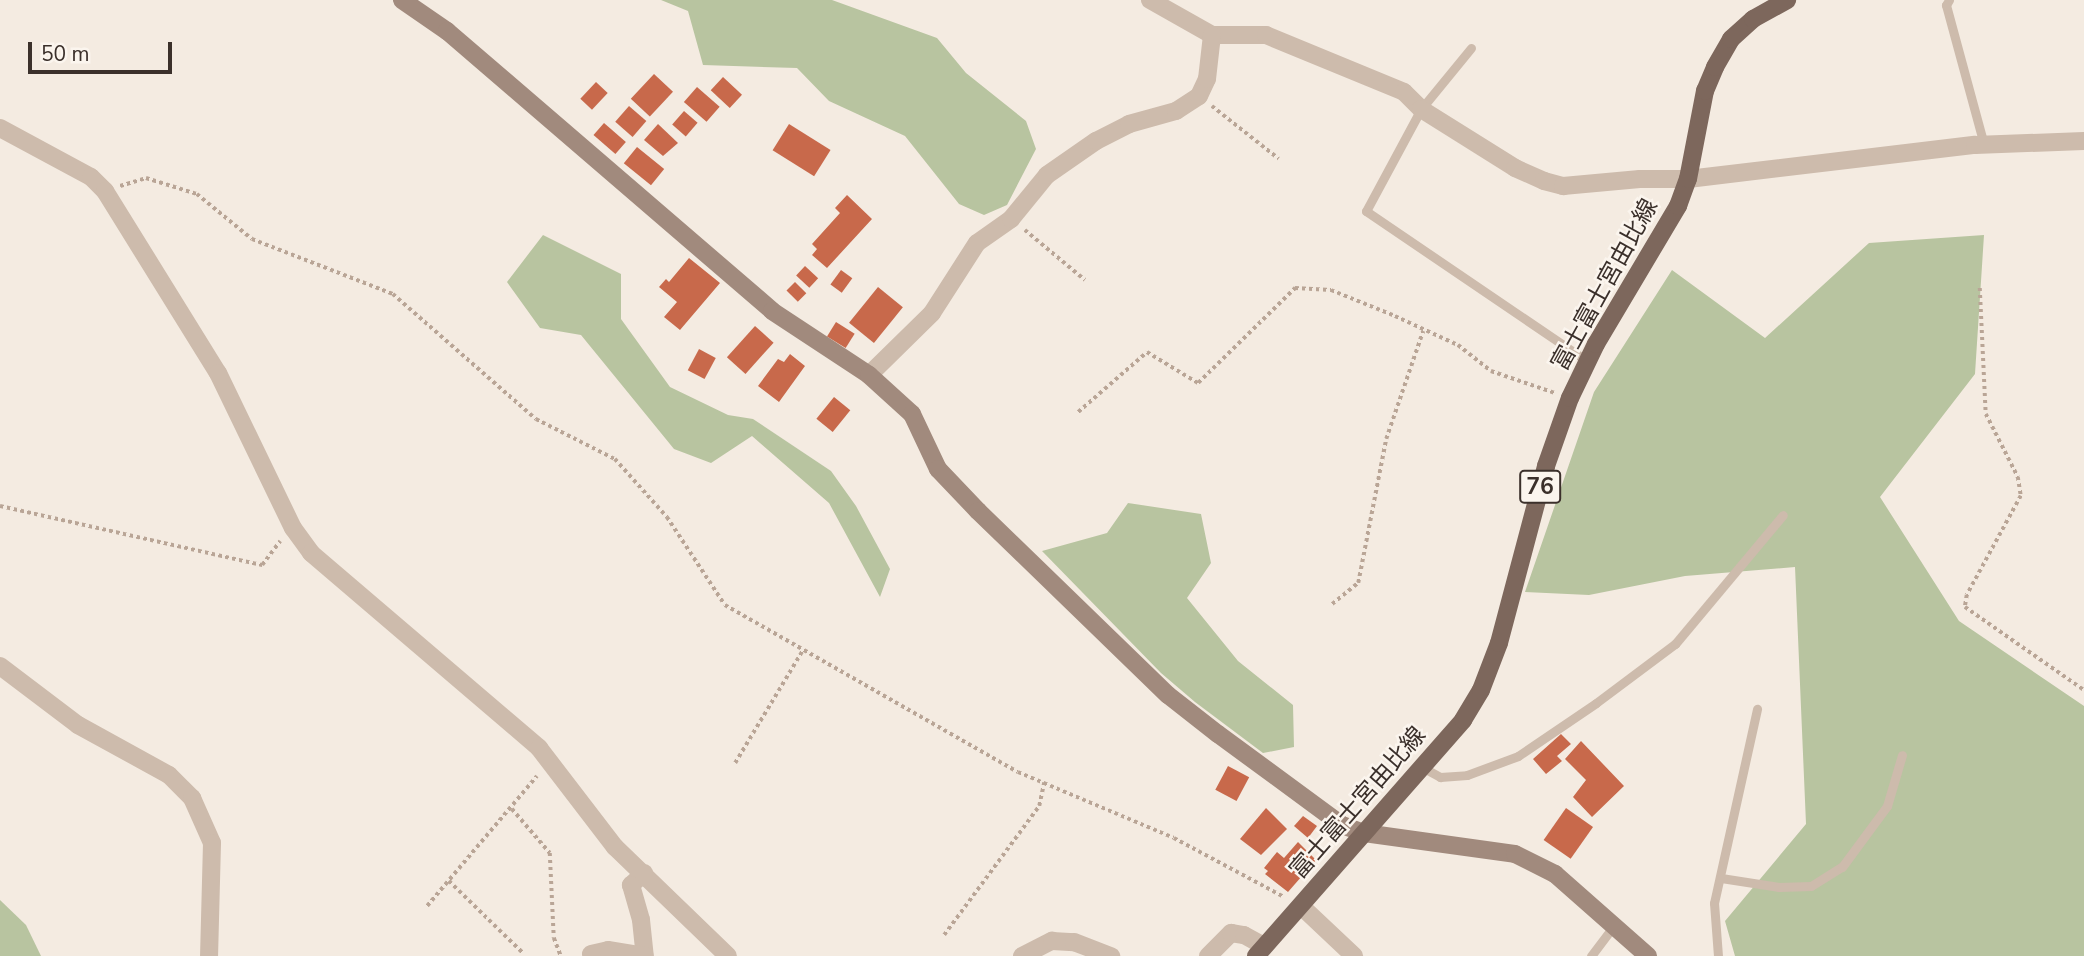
<!DOCTYPE html>
<meta charset="utf-8">
<style>
body{margin:0}
#map{position:relative;width:2084px;height:956px;overflow:hidden;background:#f4ebe1;font-family:"Nunito Sans","Noto Sans JP",sans-serif}
div>[style]{position:absolute}
.green>*{inset:0;background:#b8c4a0}
.building>*{inset:0;background:#c8694b;transform-origin:0 0}
.path>*{height:3.5px;margin-top:-1.75px;transform-origin:0;background:repeating-linear-gradient(90deg,#b9a596 0 3.5px,transparent 0 7px)}
.lane>*{height:9px;margin:-4.5px;padding:0 4.5px;transform-origin:4.5px;border-radius:4.5px;background:#cdbbac}
.street>*{height:18px;margin:-9px;padding:0 9px;transform-origin:9px;border-radius:9px;background:#cdbbac}
.secondary>*{height:18px;margin:-9px;padding:0 9px;transform-origin:9px;border-radius:9px;background:#a18a7d}
.primary>*{height:18px;margin:-9px;padding:0 9px;transform-origin:9px;border-radius:9px;background:#7d675c}
span{translate:-50% -50%;white-space:nowrap;text-align:center;line-height:1.15;-webkit-text-stroke:5px #fbf5ee;paint-order:stroke}
.shield-label span{padding:2px 5px;background:#fbf5ee;border:2px solid;border-radius:5px;-webkit-text-stroke-width:0}
.shield-label{font-size:23px;color:#3b302b;font-weight:700}
.street-label{font-size:24px;color:#3b302b}
.scale{position:absolute;left:28px;top:42px;width:144px;height:32px;box-sizing:border-box;border:4px solid #3b302b;border-top:0;padding-left:9px;font-size:21px;line-height:24px;white-space:nowrap;color:#3b302b;-webkit-text-stroke:5px #fbf5ee;paint-order:stroke}
</style>
<div id="map">
<div class="green">
<i style="clip-path:polygon(661px 0,832px 0,937px 38px,966px 73px,1026px 121px,1036px 149px,1007px 205px,984px 215px,959px 204px,905px 136px,829px 101px,797px 68px,703px 65px,688px 11px)"></i>
<i style="clip-path:polygon(543px 235px,621px 274px,621px 319px,670px 387px,728px 415px,753px 419px,831px 471px,856px 506px,890px 569px,880px 597px,829px 503px,752px 436px,711px 463px,674px 449px,581px 335px,540px 328px,507px 282px)"></i>
<i style="clip-path:polygon(1984px 235px,1975px 374px,1880px 497px,1959px 621px,2084px 706px,2084px 956px,1735px 956px,1725px 921px,1806px 824px,1795px 567px,1685px 576px,1589px 595px,1525px 592px,1594px 392px,1672px 270px,1765px 338px,1869px 243px)"></i>
<i style="clip-path:polygon(1128px 503px,1201px 514px,1211px 563px,1187px 598px,1238px 661px,1293px 705px,1294px 747px,1263px 753px,1195px 702px,1161px 673px,1042px 551px,1107px 533px)"></i>
<i style="clip-path:polygon(0 900px,26px 925px,41px 956px,0 956px)"></i>
</div>
<div class="building">
<i style="left:654px;top:74px;width:26px;height:34px;rotate:43deg"></i>
<i style="left:723px;top:77px;width:26px;height:18px;rotate:43deg"></i>
<i style="left:596px;top:82px;width:16px;height:23px;rotate:43deg"></i>
<i style="left:697px;top:87px;width:30px;height:20px;rotate:41deg"></i>
<i style="left:629px;top:106px;width:23px;height:21px;rotate:41deg"></i>
<i style="left:684px;top:111px;width:18px;height:18px;rotate:41deg"></i>
<i style="left:604px;top:123px;width:29px;height:16px;rotate:41deg"></i>
<i style="clip-path:polygon(658px 124px,678px 143px,663px 156px,644px 140px)"></i>
<i style="left:789px;top:124px;width:49px;height:31px;rotate:32deg"></i>
<i style="left:637px;top:147px;width:35px;height:21px;rotate:39deg"></i>
<i style="clip-path:polygon(847px 195px,872px 219px,827px 268px,812px 255px,817px 249px,812px 244px,840px 213px,835px 208px)"></i>
<i style="clip-path:polygon(689px 258px,720px 283px,680px 330px,664px 317px,677px 302px,659px 287px,666px 279px,669px 282px)"></i>
<i style="left:805px;top:266px;width:18px;height:13px;rotate:43deg"></i>
<i style="left:841px;top:270px;width:14px;height:18px;rotate:36deg"></i>
<i style="left:795px;top:282px;width:16px;height:12px;rotate:45deg"></i>
<i style="left:878px;top:287px;width:32px;height:46px;rotate:39deg"></i>
<i style="left:836px;top:322px;width:22px;height:17px;rotate:32deg"></i>
<i style="left:755px;top:326px;width:25px;height:42px;rotate:42deg"></i>
<i style="left:699px;top:349px;width:19px;height:24px;rotate:28deg"></i>
<i style="clip-path:polygon(790px 354px,805px 366px,779px 402px,758px 386px,778px 359px,784px 362px)"></i>
<i style="left:834px;top:397px;width:21px;height:28px;rotate:39deg"></i>
<i style="clip-path:polygon(1561px 734px,1571px 744px,1557px 756px,1562px 761px,1546px 774px,1533px 759px)"></i>
<i style="clip-path:polygon(1581px 741px,1624px 786px,1592px 817px,1573px 797px,1586px 780px,1565px 759px)"></i>
<i style="left:1228px;top:766px;width:24px;height:27px;rotate:28deg"></i>
<i style="clip-path:polygon(1266px 808px,1287px 829px,1261px 855px,1240px 839px)"></i>
<i style="left:1566px;top:808px;width:33px;height:39px;rotate:35deg"></i>
<i style="clip-path:polygon(1303px 816px,1317px 826px,1308px 838px,1294px 826px)"></i>
<i style="clip-path:polygon(1298px 842px,1316px 860px,1288px 892px,1265px 874px,1268px 871px,1264px 868px,1277px 852px,1284px 858px)"></i>
</div>
<div class="path">
<i style="left:1212px;top:106px;width:85px;rotate:38.3deg"></i>
<i style="left:120px;top:186px;width:27px;rotate:-17deg"></i>
<i style="left:146px;top:178px;width:53px;rotate:17.4deg"></i>
<i style="left:197px;top:194px;width:71px;rotate:39.3deg"></i>
<i style="left:252px;top:239px;width:151px;rotate:21.3deg"></i>
<i style="left:393px;top:294px;width:190px;rotate:41.2deg"></i>
<i style="left:536px;top:419px;width:89px;rotate:26.9deg"></i>
<i style="left:615px;top:459px;width:78px;rotate:48.1deg"></i>
<i style="left:667px;top:517px;width:105px;rotate:56.6deg"></i>
<i style="left:725px;top:605px;width:337px;rotate:29.7deg"></i>
<i style="left:1018px;top:772px;width:169px;rotate:22.9deg"></i>
<i style="left:1174px;top:838px;width:125px;rotate:28.2deg"></i>
<i style="left:1025px;top:230px;width:78px;rotate:39.8deg"></i>
<i style="left:1980px;top:288px;width:126px;rotate:87.3deg"></i>
<i style="left:1986px;top:414px;width:71px;rotate:63.1deg"></i>
<i style="left:2018px;top:477px;width:19px;rotate:81deg"></i>
<i style="left:2021px;top:496px;width:113px;rotate:118.6deg"></i>
<i style="left:1967px;top:595px;width:12px;rotate:99deg"></i>
<i style="left:1965px;top:607px;width:145px;rotate:34.9deg"></i>
<i style="left:1078px;top:412px;width:91px;rotate:-41deg"></i>
<i style="left:1147px;top:352px;width:60px;rotate:31.3deg"></i>
<i style="left:1198px;top:383px;width:136px;rotate:-44.4deg"></i>
<i style="left:1295px;top:288px;width:36px;rotate:3deg"></i>
<i style="left:1331px;top:290px;width:69px;rotate:22.1deg"></i>
<i style="left:1395px;top:316px;width:69px;rotate:24.7deg"></i>
<i style="left:1458px;top:345px;width:42px;rotate:38.2deg"></i>
<i style="left:1491px;top:371px;width:68px;rotate:19deg"></i>
<i style="left:0;top:506px;width:269px;rotate:12.7deg"></i>
<i style="left:262px;top:565px;width:30px;rotate:-53deg"></i>
<i style="left:1332px;top:604px;width:33px;rotate:-39deg"></i>
<i style="left:1358px;top:583px;width:147px;rotate:-79deg"></i>
<i style="left:1386px;top:439px;width:114px;rotate:-71.1deg"></i>
<i style="left:735px;top:763px;width:132px;rotate:-59deg"></i>
<i style="left:512px;top:809px;width:58px;rotate:49.2deg"></i>
<i style="left:550px;top:853px;width:85px;rotate:87.3deg"></i>
<i style="left:554px;top:938px;width:19px;rotate:69deg"></i>
<i style="left:449px;top:881px;width:102px;rotate:44.2deg"></i>
<i style="left:427px;top:906px;width:170px;rotate:-49.8deg"></i>
<i style="left:944px;top:935px;width:160px;rotate:-53.6deg"></i>
<i style="left:1039px;top:806px;width:24px;rotate:-78deg"></i>
</div>
<div class="lane">
<i style="left:1949px;top:0;width:6px;rotate:121deg"></i>
<i style="left:1946px;top:5px;width:145px;rotate:74.8deg"></i>
<i style="left:1471px;top:48px;width:79px;rotate:129.3deg"></i>
<i style="left:1421px;top:109px;width:116px;rotate:118.3deg"></i>
<i style="left:1366px;top:211px;width:267px;rotate:34.2deg"></i>
<i style="left:1422px;top:767px;width:21px;rotate:29deg"></i>
<i style="left:1440px;top:777px;width:27px;rotate:-4deg"></i>
<i style="left:1467px;top:775px;width:54px;rotate:-20.4deg"></i>
<i style="left:1518px;top:756px;width:94px;rotate:-34.2deg"></i>
<i style="left:1596px;top:703px;width:99px;rotate:-36.8deg"></i>
<i style="left:1675px;top:644px;width:168px;rotate:-50.1deg"></i>
<i style="left:1721px;top:878px;width:59px;rotate:8.8deg"></i>
<i style="left:1779px;top:887px;width:32px;rotate:-2deg"></i>
<i style="left:1811px;top:886px;width:36px;rotate:-32deg"></i>
<i style="left:1842px;top:867px;width:76px;rotate:-53.6deg"></i>
<i style="left:1887px;top:806px;width:53px;rotate:-73.6deg"></i>
<i style="left:1591px;top:956px;width:38px;rotate:-53deg"></i>
<i style="left:1718px;top:956px;width:53px;rotate:-94.3deg"></i>
<i style="left:1714px;top:903px;width:199px;rotate:-77.5deg"></i>
</div>
<div class="street">
<i style="left:1150px;top:0;width:71px;rotate:29.4deg"></i>
<i style="left:1212px;top:35px;width:54px"></i>
<i style="left:1266px;top:35px;width:149px;rotate:22.4deg"></i>
<i style="left:1404px;top:92px;width:24px;rotate:45deg"></i>
<i style="left:1421px;top:109px;width:111px;rotate:32.1deg"></i>
<i style="left:1515px;top:168px;width:32px;rotate:24deg"></i>
<i style="left:1544px;top:181px;width:20px;rotate:15deg"></i>
<i style="left:1563px;top:186px;width:77px;rotate:-5.2deg"></i>
<i style="left:1640px;top:179px;width:48px"></i>
<i style="left:1688px;top:179px;width:289px;rotate:-6.8deg"></i>
<i style="left:1975px;top:145px;width:109px;rotate:-2.1deg"></i>
<i style="left:0;top:128px;width:103px;rotate:28.3deg"></i>
<i style="left:91px;top:177px;width:20px;rotate:45deg"></i>
<i style="left:105px;top:191px;width:214px;rotate:58.2deg"></i>
<i style="left:218px;top:373px;width:172px;rotate:64.2deg"></i>
<i style="left:293px;top:528px;width:31px;rotate:54deg"></i>
<i style="left:311px;top:553px;width:300px;rotate:40.5deg"></i>
<i style="left:539px;top:748px;width:125px;rotate:52.5deg"></i>
<i style="left:615px;top:847px;width:157px;rotate:44deg"></i>
<i style="left:869px;top:375px;width:88px;rotate:-44.5deg"></i>
<i style="left:932px;top:313px;width:83px;rotate:-57.3deg"></i>
<i style="left:977px;top:243px;width:42px;rotate:-35.2deg"></i>
<i style="left:1011px;top:219px;width:57px;rotate:-50.7deg"></i>
<i style="left:1047px;top:175px;width:60px;rotate:-34.8deg"></i>
<i style="left:1096px;top:141px;width:37px;rotate:-27deg"></i>
<i style="left:1129px;top:124px;width:49px;rotate:-15.5deg"></i>
<i style="left:1176px;top:111px;width:27px;rotate:-33deg"></i>
<i style="left:1199px;top:96px;width:19px;rotate:-65deg"></i>
<i style="left:1207px;top:79px;width:44px;rotate:-83.5deg"></i>
<i style="left:0;top:666px;width:98px;rotate:37.1deg"></i>
<i style="left:78px;top:725px;width:104px;rotate:28.8deg"></i>
<i style="left:169px;top:775px;width:33px;rotate:45deg"></i>
<i style="left:192px;top:798px;width:49px;rotate:66deg"></i>
<i style="left:212px;top:843px;width:113px;rotate:91.5deg"></i>
<i style="left:644px;top:873px;width:18px;rotate:137deg"></i>
<i style="left:631px;top:885px;width:36px;rotate:74deg"></i>
<i style="left:641px;top:920px;width:36px;rotate:84deg"></i>
<i style="left:1301px;top:906px;width:73px;rotate:43.3deg"></i>
<i style="left:591px;top:954px;width:17px;rotate:-13deg"></i>
<i style="left:608px;top:950px;width:37px;rotate:9deg"></i>
<i style="left:1022px;top:956px;width:34px;rotate:-27deg"></i>
<i style="left:1052px;top:941px;width:22px;rotate:3deg"></i>
<i style="left:1074px;top:942px;width:40px;rotate:21deg"></i>
<i style="left:1208px;top:956px;width:33px;rotate:-45deg"></i>
<i style="left:1231px;top:933px;width:13px;rotate:9deg"></i>
<i style="left:1244px;top:935px;width:23px;rotate:29deg"></i>
</div>
<div class="secondary">
<i style="left:402px;top:0;width:55px;rotate:34.6deg"></i>
<i style="left:447px;top:31px;width:429px;rotate:40.7deg"></i>
<i style="left:772px;top:311px;width:116px;rotate:33.4deg"></i>
<i style="left:869px;top:375px;width:58px;rotate:42.2deg"></i>
<i style="left:912px;top:414px;width:61px;rotate:64.7deg"></i>
<i style="left:938px;top:469px;width:58px;rotate:46.4deg"></i>
<i style="left:978px;top:511px;width:264px;rotate:44.1deg"></i>
<i style="left:1168px;top:695px;width:63px;rotate:38deg"></i>
<i style="left:1218px;top:734px;width:154px;rotate:36.3deg"></i>
<i style="left:1342px;top:825px;width:23px;rotate:20deg"></i>
<i style="left:1364px;top:833px;width:152px;rotate:7.9deg"></i>
<i style="left:1515px;top:854px;width:45px;rotate:26.6deg"></i>
<i style="left:1555px;top:874px;width:124px;rotate:41.4deg"></i>
</div>
<div class="primary">
<i style="left:1256px;top:956px;width:314px;rotate:-48.7deg"></i>
<i style="left:1463px;top:720px;width:35px;rotate:-59deg"></i>
<i style="left:1481px;top:690px;width:50px;rotate:-69deg"></i>
<i style="left:1499px;top:643px;width:183px;rotate:-75.1deg"></i>
<i style="left:1546px;top:466px;width:72px;rotate:-70.6deg"></i>
<i style="left:1570px;top:398px;width:60px;rotate:-64.3deg"></i>
<i style="left:1596px;top:344px;width:161px;rotate:-59.3deg"></i>
<i style="left:1678px;top:206px;width:29px;rotate:-70deg"></i>
<i style="left:1688px;top:179px;width:90px;rotate:-79.1deg"></i>
<i style="left:1705px;top:91px;width:26px;rotate:-67deg"></i>
<i style="left:1715px;top:67px;width:32px;rotate:-60deg"></i>
<i style="left:1731px;top:39px;width:30px;rotate:-42deg"></i>
<i style="left:1753px;top:19px;width:39px;rotate:-29deg"></i>
</div>
<div class="shield-label">
<span style="left:1540px;top:487px">76</span>
</div>
<div class="street-label">
<span style="left:1605px;top:285px;rotate:-61deg">富士富士宮由比線</span>
<span style="left:1358px;top:803px;rotate:-49deg">富士富士宮由比線</span>
</div>
<div class="scale">50 m</div>
</div>
